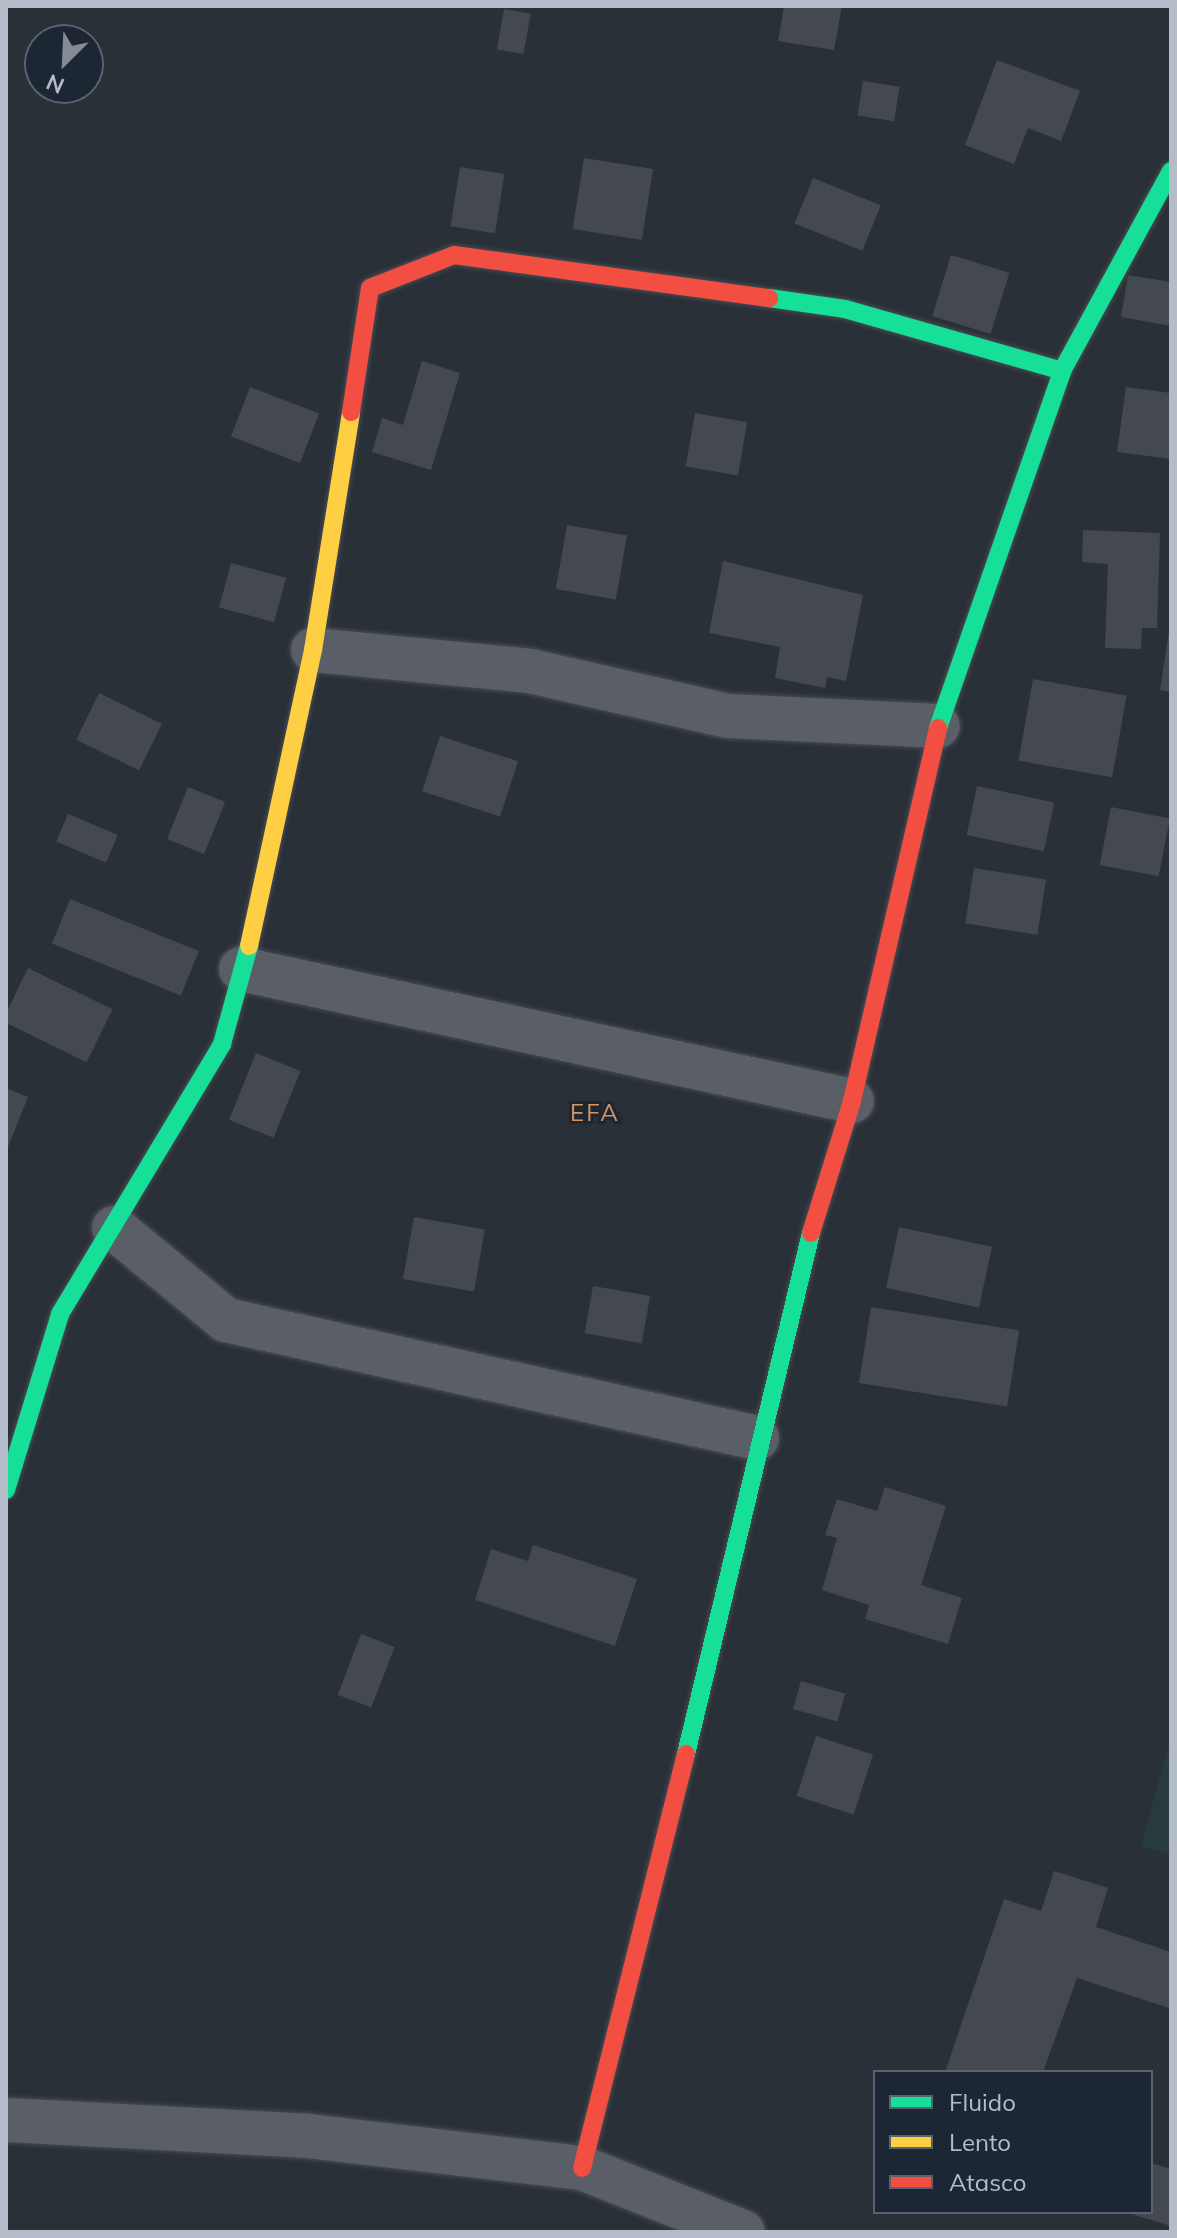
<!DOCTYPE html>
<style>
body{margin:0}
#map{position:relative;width:1177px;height:2238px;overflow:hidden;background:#2a3038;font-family:Mulish,sans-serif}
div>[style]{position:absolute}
.green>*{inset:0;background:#273a3e}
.building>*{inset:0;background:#444950;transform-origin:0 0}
.roads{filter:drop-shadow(0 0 2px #484c53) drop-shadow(0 0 2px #484c53)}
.street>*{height:44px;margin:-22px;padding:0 22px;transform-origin:22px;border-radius:22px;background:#5a5e66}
.fast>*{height:18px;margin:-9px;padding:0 9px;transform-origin:9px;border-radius:9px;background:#16e098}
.slow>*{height:18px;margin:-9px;padding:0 9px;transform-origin:9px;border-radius:9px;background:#ffcf43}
.jam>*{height:18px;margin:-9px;padding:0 9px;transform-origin:9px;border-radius:9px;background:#f24e42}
span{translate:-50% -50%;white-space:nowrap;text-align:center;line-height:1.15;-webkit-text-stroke:6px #1d2633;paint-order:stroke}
.neighbourhood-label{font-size:24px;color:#d59563;letter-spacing:2px}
.frame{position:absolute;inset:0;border:8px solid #b4bcc9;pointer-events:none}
.legend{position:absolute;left:873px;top:2070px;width:280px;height:144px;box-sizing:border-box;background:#1d2633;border:2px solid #59626f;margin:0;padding:10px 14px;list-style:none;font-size:24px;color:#b4bcc9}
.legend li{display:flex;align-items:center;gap:16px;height:40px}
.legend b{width:40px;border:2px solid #59626f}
.north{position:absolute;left:24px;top:24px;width:80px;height:80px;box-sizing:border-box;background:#1d2633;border:2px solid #59626f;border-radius:50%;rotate:204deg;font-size:22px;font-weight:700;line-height:32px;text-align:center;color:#b4bcc9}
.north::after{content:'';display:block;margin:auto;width:28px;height:36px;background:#848b96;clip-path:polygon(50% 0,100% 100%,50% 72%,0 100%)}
</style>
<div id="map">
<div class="green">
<i style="clip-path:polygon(1171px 1735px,1171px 1855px,1141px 1846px)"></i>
</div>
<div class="building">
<i style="clip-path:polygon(784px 6px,842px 6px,834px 50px,778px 41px)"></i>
<i style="left:504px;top:9px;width:27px;height:41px;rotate:10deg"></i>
<i style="clip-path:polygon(997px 60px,1080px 91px,1061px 141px,1028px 128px,1014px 164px,965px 145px)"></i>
<i style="left:863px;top:81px;width:37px;height:35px;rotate:9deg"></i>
<i style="left:584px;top:158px;width:70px;height:72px;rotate:9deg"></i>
<i style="left:460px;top:167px;width:45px;height:60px;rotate:9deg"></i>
<i style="left:813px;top:178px;width:73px;height:49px;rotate:22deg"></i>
<i style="left:951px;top:255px;width:61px;height:64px;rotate:17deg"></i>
<i style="clip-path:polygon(1128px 275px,1171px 282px,1171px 326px,1121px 317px)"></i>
<i style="clip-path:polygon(422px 361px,460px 373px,431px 470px,372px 452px,382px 418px,403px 425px)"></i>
<i style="left:250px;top:387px;width:74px;height:53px;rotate:21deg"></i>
<i style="clip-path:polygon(1126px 387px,1171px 393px,1171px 459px,1117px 452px)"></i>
<i style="left:695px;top:413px;width:53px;height:54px;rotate:10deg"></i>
<i style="left:567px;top:525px;width:61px;height:65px;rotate:10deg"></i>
<i style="clip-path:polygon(1083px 530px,1160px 533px,1157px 628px,1142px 628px,1141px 649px,1105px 648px,1108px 564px,1082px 562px)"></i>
<i style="clip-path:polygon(723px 561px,863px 595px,846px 681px,827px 677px,825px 688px,775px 678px,780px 647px,709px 633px)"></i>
<i style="left:231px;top:563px;width:57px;height:46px;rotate:15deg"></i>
<i style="clip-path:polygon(1169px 631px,1171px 631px,1171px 692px,1160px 690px)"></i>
<i style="left:1033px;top:679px;width:95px;height:83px;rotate:10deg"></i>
<i style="left:99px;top:693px;width:70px;height:52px;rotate:26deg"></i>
<i style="left:440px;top:736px;width:82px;height:58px;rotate:18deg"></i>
<i style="left:977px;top:786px;width:79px;height:50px;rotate:12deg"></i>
<i style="left:188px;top:787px;width:40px;height:56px;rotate:22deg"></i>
<i style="left:1111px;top:807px;width:60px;height:59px;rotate:11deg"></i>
<i style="left:68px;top:814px;width:54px;height:30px;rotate:23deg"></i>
<i style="left:974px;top:868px;width:73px;height:56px;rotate:9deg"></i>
<i style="left:70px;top:899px;width:139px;height:48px;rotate:22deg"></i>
<i style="left:28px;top:968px;width:94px;height:59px;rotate:26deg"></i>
<i style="left:256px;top:1053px;width:48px;height:72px;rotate:22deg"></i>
<i style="clip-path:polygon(6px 1088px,28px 1097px,6px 1152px)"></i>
<i style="left:414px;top:1217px;width:72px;height:63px;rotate:10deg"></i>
<i style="left:899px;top:1227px;width:95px;height:62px;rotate:12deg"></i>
<i style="left:593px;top:1286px;width:58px;height:48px;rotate:10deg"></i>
<i style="left:871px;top:1307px;width:150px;height:77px;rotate:9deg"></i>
<i style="clip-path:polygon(885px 1487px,946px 1506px,921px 1585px,962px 1598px,948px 1644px,865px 1619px,869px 1605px,822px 1590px,837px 1538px,825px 1535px,837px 1499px,877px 1511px)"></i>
<i style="clip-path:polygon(533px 1545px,637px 1579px,615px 1646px,475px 1600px,491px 1549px,528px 1561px)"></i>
<i style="left:361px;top:1634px;width:36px;height:65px;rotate:21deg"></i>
<i style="left:801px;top:1681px;width:46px;height:29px;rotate:16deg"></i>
<i style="left:816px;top:1736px;width:60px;height:63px;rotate:18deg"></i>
<i style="clip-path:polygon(1054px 1871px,1108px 1888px,1096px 1927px,1171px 1952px,1169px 2008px,1077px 1978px,1043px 2072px,945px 2072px,1004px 1899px,1041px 1911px)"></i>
<i style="clip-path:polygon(1151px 2163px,1171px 2169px,1171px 2226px,1128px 2213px,1151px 2212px)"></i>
</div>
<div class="roads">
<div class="street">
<i style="left:313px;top:650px;width:218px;rotate:5.5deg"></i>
<i style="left:530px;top:671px;width:203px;rotate:12.8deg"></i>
<i style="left:728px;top:716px;width:210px;rotate:2.7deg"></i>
<i style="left:241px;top:969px;width:625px;rotate:12.19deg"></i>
<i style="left:114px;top:1228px;width:145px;rotate:39.4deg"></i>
<i style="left:226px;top:1320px;width:544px;rotate:12.53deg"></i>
<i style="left:6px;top:2120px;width:302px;rotate:3deg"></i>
<i style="left:308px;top:2136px;width:276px;rotate:6.7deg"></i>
<i style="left:582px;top:2168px;width:173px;rotate:21.7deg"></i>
</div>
<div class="fast">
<i style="left:769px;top:298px;width:77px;rotate:8.2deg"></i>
<i style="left:845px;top:309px;width:226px;rotate:15.9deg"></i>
<i style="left:938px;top:728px;width:378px;rotate:-70.8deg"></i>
<i style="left:1062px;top:371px;width:228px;rotate:-61.4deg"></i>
<i style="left:6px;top:1490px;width:184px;rotate:-72.9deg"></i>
<i style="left:60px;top:1314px;width:315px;rotate:-59deg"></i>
<i style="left:222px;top:1044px;width:102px;rotate:-74.6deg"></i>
<i style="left:686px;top:1754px;width:536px;rotate:-76.51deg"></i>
</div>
<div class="slow">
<i style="left:249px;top:946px;width:303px;rotate:-77.8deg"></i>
<i style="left:313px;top:650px;width:241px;rotate:-80.9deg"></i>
</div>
<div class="jam">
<i style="left:351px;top:412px;width:125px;rotate:-81.3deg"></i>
<i style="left:370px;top:288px;width:90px;rotate:-21.4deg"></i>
<i style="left:454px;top:255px;width:318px;rotate:7.8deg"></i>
<i style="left:811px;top:1233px;width:138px;rotate:-72.7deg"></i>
<i style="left:852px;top:1101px;width:383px;rotate:-77deg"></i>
<i style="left:582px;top:2168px;width:427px;rotate:-75.9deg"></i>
</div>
</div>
<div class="neighbourhood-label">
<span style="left:595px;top:1113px">EFA</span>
</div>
<div class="frame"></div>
<ul class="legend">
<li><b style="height:10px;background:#16e098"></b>Fluido</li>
<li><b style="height:10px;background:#ffcf43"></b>Lento</li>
<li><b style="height:10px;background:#f24e42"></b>Atasco</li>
</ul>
<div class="north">N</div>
</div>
